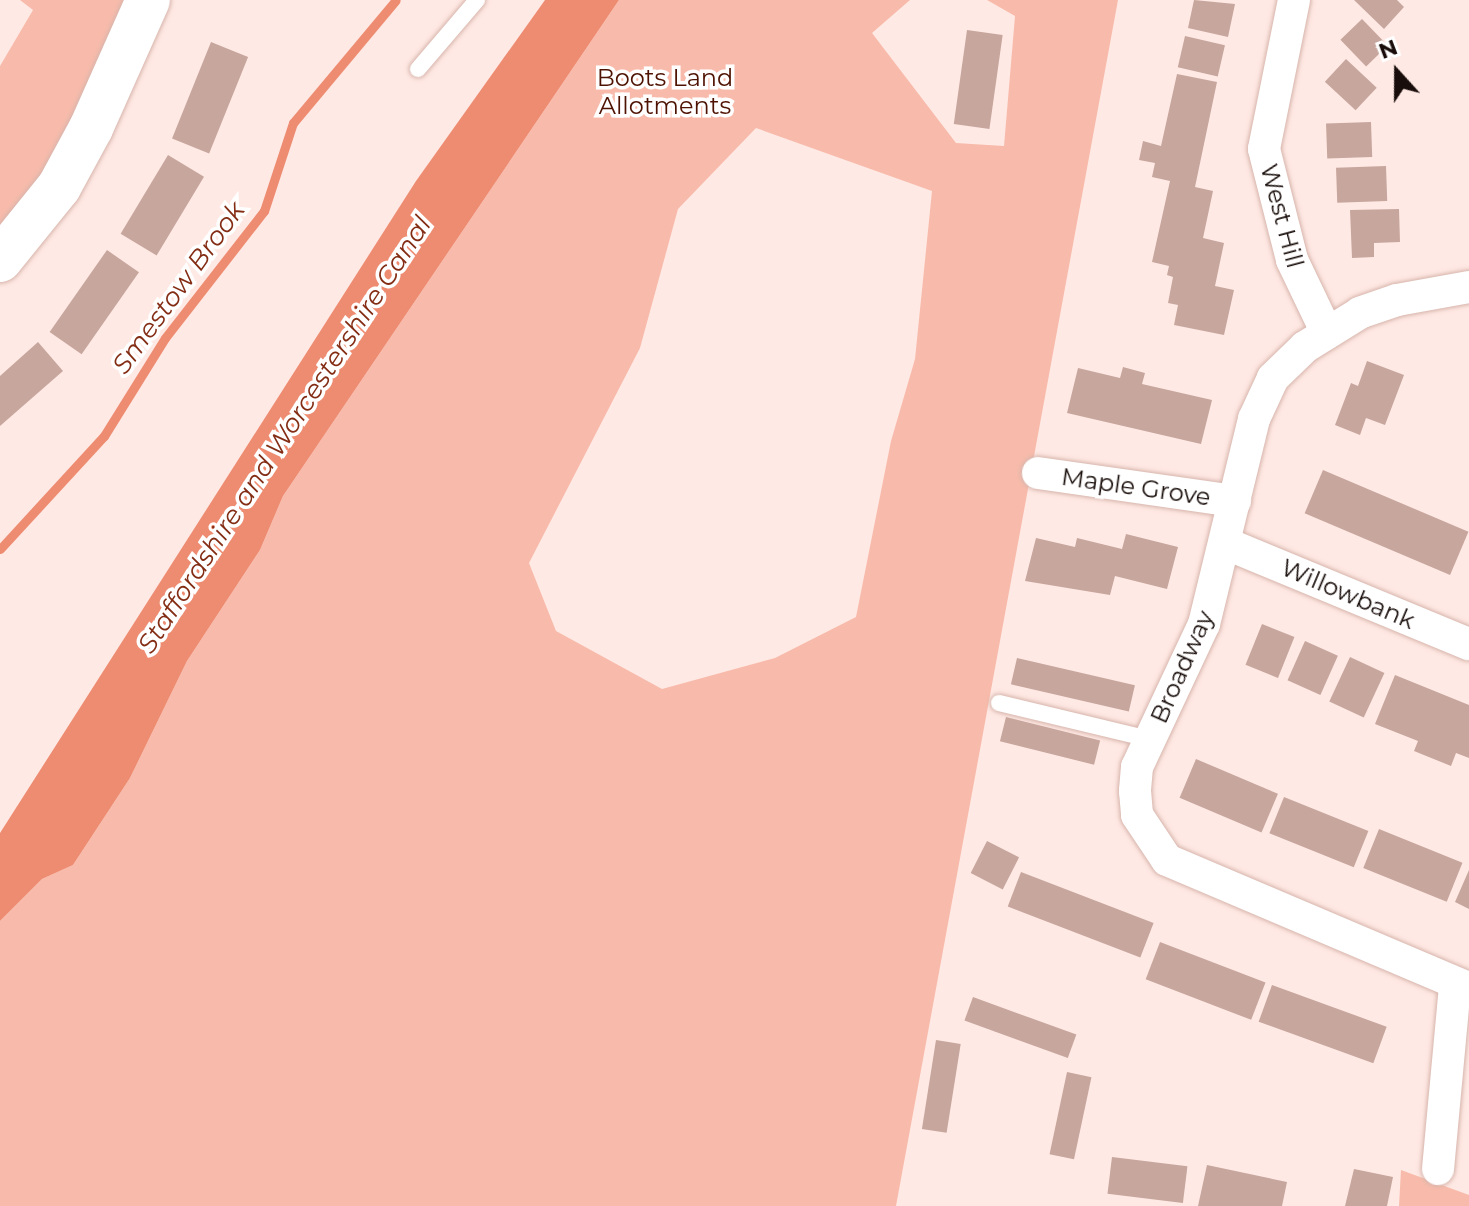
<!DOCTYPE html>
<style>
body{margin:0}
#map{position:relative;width:1469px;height:1206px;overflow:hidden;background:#ffe9e4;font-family:Montserrat,sans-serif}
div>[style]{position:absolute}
.green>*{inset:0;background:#f8bbab}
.water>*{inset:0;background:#ee8c72}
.stream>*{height:9px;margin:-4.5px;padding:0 4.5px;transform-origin:4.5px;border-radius:4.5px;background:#ee8c72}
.building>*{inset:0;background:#c7a69d;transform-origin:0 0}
.roads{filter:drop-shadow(0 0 2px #d7b5ac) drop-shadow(0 0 2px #d7b5ac)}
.service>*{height:16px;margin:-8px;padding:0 8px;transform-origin:8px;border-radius:8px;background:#fff}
.minor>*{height:32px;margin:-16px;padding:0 16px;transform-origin:16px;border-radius:16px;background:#fff}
.trunk>*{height:44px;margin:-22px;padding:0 22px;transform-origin:22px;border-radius:22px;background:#fff}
span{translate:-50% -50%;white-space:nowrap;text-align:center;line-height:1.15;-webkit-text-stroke:7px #fff;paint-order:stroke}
.park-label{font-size:24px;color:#4e1202}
.street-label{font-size:24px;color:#180d0a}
.water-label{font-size:26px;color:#842d15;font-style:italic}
.north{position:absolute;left:1357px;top:32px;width:80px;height:80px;-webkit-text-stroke:6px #fff;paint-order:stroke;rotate:339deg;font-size:22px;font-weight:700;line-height:32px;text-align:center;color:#180d0a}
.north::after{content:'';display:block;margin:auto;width:28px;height:36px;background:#180d0a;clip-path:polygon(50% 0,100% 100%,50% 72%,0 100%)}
</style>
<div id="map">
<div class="green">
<i style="clip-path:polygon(20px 0,134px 0,108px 68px,0 246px,0 66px,33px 10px)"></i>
<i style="clip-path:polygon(evenodd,619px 0,910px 0,872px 33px,956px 143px,1004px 146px,1015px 16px,987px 0,1118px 0,896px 1206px,0 1206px,0 921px,42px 879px,73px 865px,130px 778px,187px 661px,260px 550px,283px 496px,619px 0,756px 128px,932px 191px,915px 359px,891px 441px,856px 617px,775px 658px,662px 689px,556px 631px,529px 563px,640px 348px,678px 209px,756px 128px)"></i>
<i style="clip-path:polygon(1401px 1170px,1469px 1195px,1469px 1206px,1399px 1206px)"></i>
</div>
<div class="water">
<i style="clip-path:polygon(545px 0,619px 0,283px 496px,260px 550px,187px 661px,130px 778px,73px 865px,42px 879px,0 921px,0 833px,416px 181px)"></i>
</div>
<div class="stream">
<i style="left:0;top:549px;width:154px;rotate:-47.4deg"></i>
<i style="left:104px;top:436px;width:115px;rotate:-58.1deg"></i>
<i style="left:165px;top:338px;width:161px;rotate:-52.1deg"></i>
<i style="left:264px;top:211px;width:93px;rotate:-71.8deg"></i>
<i style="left:293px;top:123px;width:160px;rotate:-50.1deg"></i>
</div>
<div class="building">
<i style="clip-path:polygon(1194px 0,1235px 4px,1228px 37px,1188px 28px)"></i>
<i style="clip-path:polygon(1354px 0,1397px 0,1404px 7px,1384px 29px)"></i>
<i style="left:1362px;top:19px;width:37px;height:30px;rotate:46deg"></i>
<i style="left:967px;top:30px;width:36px;height:95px;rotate:8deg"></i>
<i style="left:1185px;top:36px;width:41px;height:32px;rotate:13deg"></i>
<i style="left:211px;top:42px;width:40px;height:104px;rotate:22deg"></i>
<i style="left:1346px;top:59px;width:42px;height:31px;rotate:43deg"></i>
<i style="clip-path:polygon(1177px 74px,1217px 82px,1195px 187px,1213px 191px,1203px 238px,1224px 243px,1215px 286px,1234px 290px,1224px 335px,1174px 325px,1178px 305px,1168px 303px,1173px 277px,1167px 275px,1169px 266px,1152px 262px,1170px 181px,1152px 177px,1155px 163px,1139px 160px,1143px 141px,1161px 146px)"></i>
<i style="left:1371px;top:122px;width:35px;height:45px;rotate:88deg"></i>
<i style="left:168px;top:155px;width:42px;height:92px;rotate:31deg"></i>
<i style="left:1386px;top:166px;width:35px;height:50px;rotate:88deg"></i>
<i style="clip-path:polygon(1399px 209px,1400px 242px,1374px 243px,1374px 257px,1352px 258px,1350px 210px)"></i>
<i style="left:107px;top:250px;width:39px;height:100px;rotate:35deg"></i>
<i style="clip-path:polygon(38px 342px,63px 371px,0 426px,0 376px)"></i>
<i style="clip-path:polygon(1367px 361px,1404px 375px,1385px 425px,1366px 418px,1360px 435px,1335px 425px,1351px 383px,1358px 386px)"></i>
<i style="clip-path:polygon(1123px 367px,1145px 373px,1142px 384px,1212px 400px,1201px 444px,1067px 413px,1078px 368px,1120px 378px)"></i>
<i style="left:1323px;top:470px;width:158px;height:47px;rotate:23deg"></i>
<i style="clip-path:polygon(1126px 534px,1178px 547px,1167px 589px,1115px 576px,1110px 595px,1025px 581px,1036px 538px,1075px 547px,1077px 538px,1122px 549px)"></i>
<i style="left:1262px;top:624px;width:35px;height:44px;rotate:22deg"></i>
<i style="left:1305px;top:641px;width:36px;height:43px;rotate:24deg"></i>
<i style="left:1350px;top:657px;width:38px;height:49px;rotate:25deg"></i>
<i style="left:1017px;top:658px;width:121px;height:27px;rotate:13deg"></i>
<i style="clip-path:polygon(1395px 675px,1469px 705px,1469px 758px,1456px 753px,1451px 766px,1414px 751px,1418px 741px,1375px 724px)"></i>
<i style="left:1006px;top:717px;width:97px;height:25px;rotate:14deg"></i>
<i style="left:1196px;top:759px;width:89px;height:42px;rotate:23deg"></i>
<i style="left:1284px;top:797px;width:91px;height:39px;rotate:22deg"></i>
<i style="left:1379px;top:829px;width:90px;height:42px;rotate:22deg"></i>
<i style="left:987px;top:841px;width:36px;height:36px;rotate:27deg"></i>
<i style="clip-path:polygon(1469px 870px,1469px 909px,1455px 902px)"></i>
<i style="left:1021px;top:872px;width:142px;height:37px;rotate:21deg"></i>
<i style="left:1160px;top:942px;width:113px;height:40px;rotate:21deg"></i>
<i style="left:1272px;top:985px;width:122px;height:39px;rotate:20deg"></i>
<i style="left:973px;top:997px;width:110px;height:25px;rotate:20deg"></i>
<i style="left:936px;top:1040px;width:25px;height:90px;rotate:9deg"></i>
<i style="left:1067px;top:1072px;width:25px;height:84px;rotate:12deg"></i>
<i style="left:1112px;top:1157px;width:76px;height:37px;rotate:7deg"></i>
<i style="clip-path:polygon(1207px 1165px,1287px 1182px,1282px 1206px,1198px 1206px)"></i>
<i style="clip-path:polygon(1354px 1169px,1393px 1177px,1387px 1206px,1345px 1206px)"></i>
</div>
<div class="roads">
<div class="service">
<i style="left:418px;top:69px;width:91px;rotate:-49.5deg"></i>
<i style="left:999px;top:703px;width:154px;rotate:13.5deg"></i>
</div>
<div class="minor">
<i style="left:1294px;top:0;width:152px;rotate:101.4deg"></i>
<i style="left:1264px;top:149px;width:114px;rotate:75.8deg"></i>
<i style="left:1292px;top:260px;width:81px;rotate:64.4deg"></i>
<i style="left:1469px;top:287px;width:73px;rotate:169.8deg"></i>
<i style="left:1397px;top:300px;width:39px;rotate:161deg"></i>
<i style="left:1360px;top:313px;width:65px;rotate:148.3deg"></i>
<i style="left:1305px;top:347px;width:45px;rotate:135.9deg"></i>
<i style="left:1273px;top:378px;width:45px;rotate:114.9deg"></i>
<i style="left:1254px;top:419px;width:211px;rotate:103.7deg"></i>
<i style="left:1204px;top:624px;width:158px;rotate:115.1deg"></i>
<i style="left:1137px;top:767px;width:24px;rotate:95deg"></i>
<i style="left:1135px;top:791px;width:24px;rotate:85deg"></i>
<i style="left:1137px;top:815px;width:54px;rotate:56.3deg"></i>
<i style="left:1167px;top:860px;width:328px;rotate:23deg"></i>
<i style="left:1038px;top:473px;width:199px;rotate:8.1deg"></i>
<i style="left:1227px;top:544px;width:262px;rotate:22.5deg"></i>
<i style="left:1438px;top:1169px;width:185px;rotate:-84.7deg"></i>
</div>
<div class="trunk">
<i style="left:0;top:260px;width:94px;rotate:-51.1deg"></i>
<i style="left:59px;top:187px;width:67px;rotate:-61.5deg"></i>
<i style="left:91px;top:128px;width:140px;rotate:-66deg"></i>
</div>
</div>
<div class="park-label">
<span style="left:665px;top:92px">Boots Land<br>Allotments</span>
</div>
<div class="street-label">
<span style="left:1282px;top:216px;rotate:75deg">West Hill</span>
<span style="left:1136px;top:487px;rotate:8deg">Maple Grove</span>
<span style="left:1348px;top:594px;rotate:23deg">Willowbank</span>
<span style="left:1182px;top:667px;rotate:-66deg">Broadway</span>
</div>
<div class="water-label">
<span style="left:179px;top:288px;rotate:-54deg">Smestow Brook</span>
<span style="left:285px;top:435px;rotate:-57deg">Staffordshire and Worcestershire Canal</span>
</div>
<div class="north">N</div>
</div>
